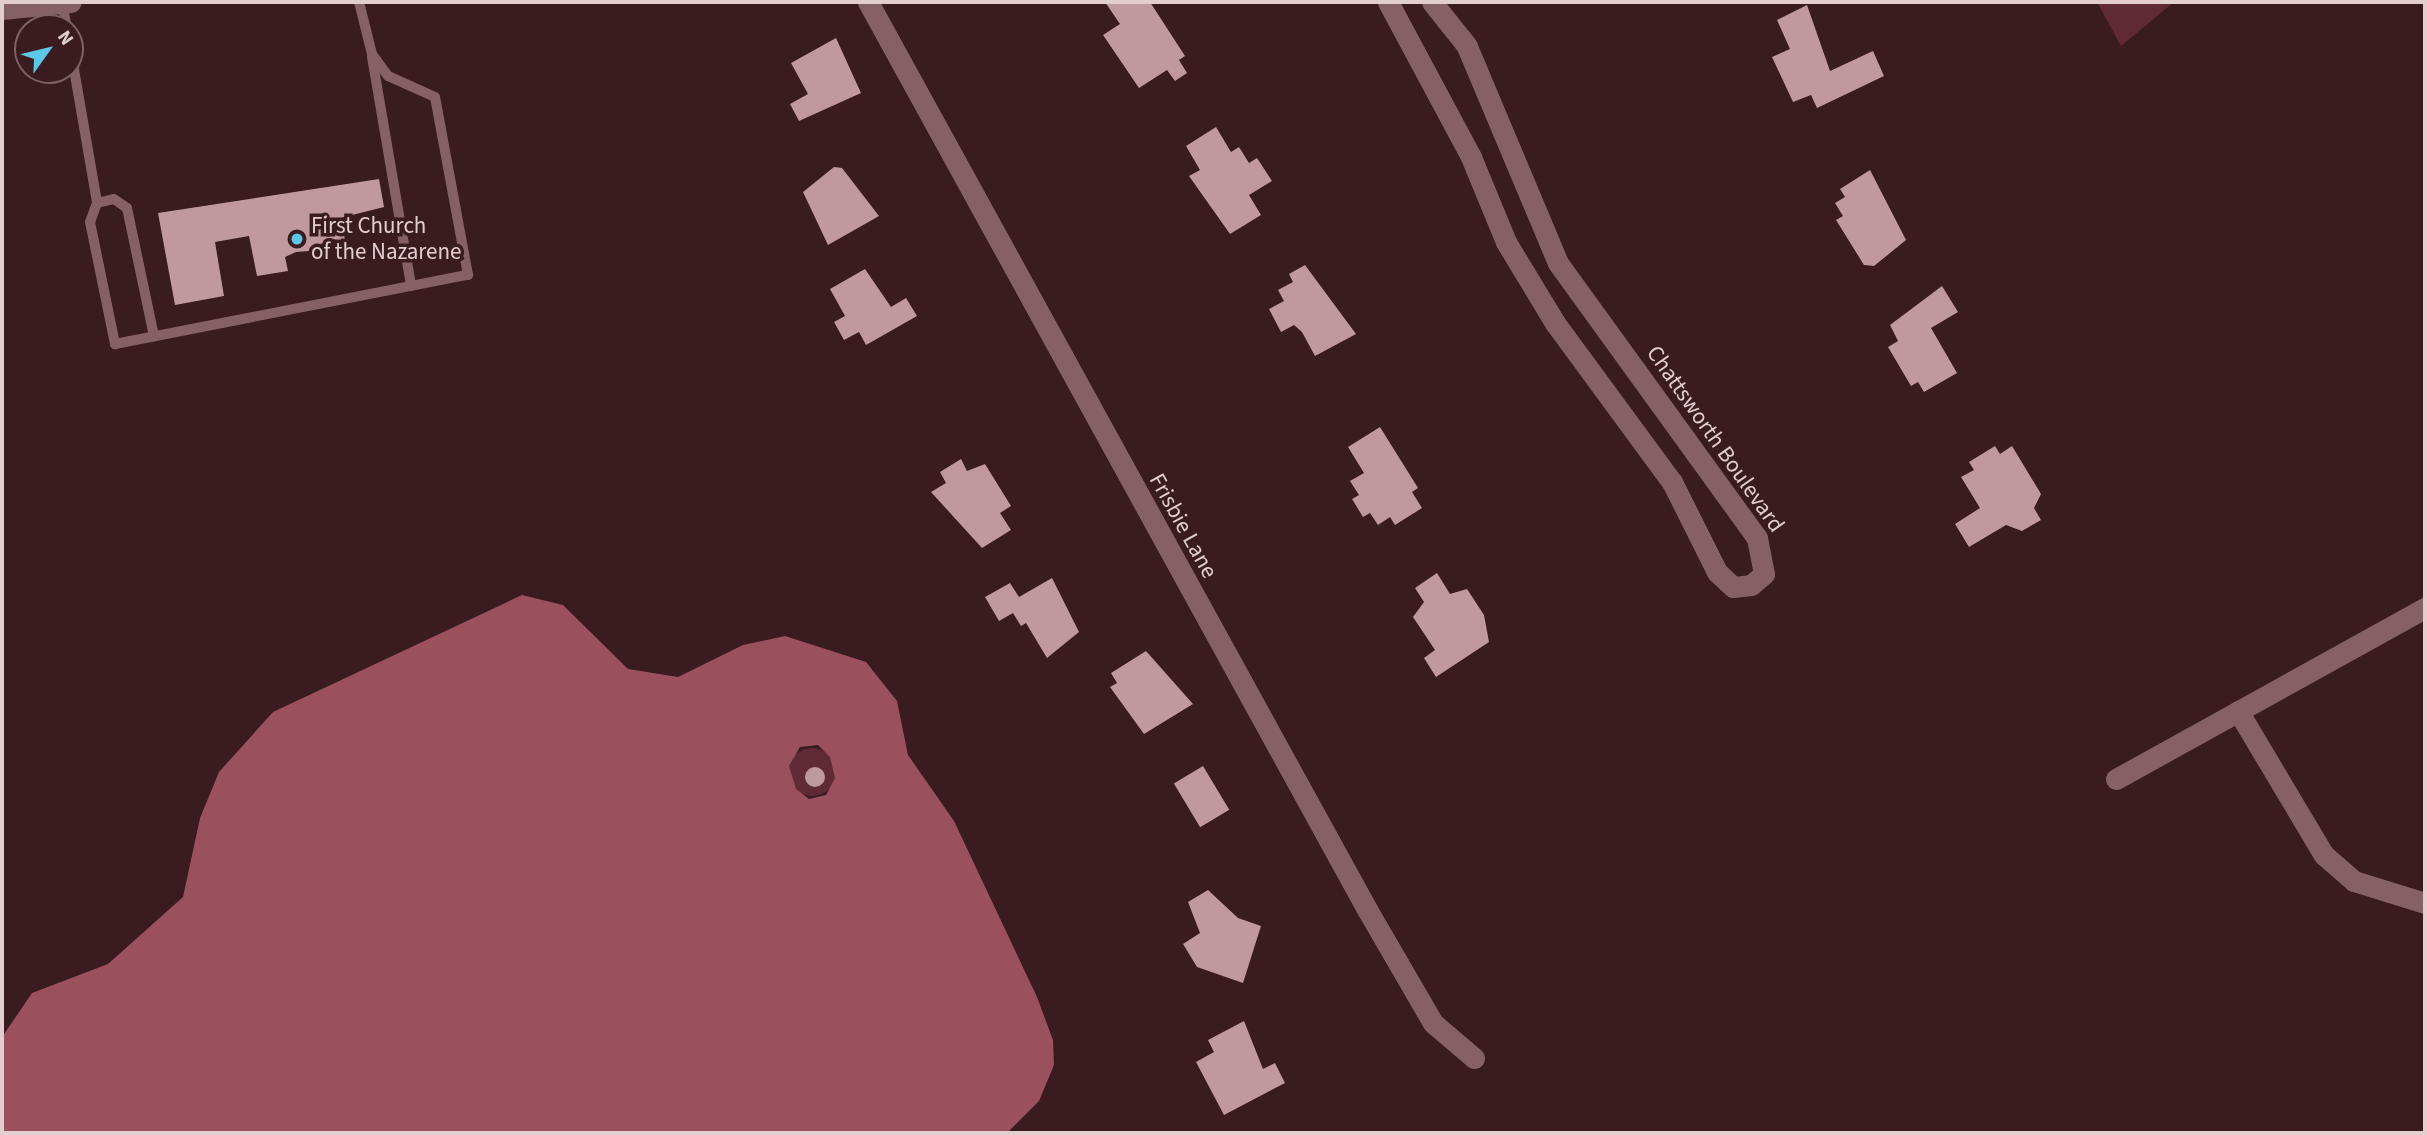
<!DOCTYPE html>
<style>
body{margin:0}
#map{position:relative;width:2427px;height:1135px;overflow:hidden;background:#391b20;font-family:"Source Sans 3",sans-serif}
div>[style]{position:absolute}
.green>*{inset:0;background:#602a34}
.round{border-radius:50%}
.water>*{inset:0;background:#9b505d}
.building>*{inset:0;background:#c0999e;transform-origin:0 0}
.lane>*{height:10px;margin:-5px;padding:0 5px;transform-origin:5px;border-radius:5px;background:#856166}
.street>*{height:21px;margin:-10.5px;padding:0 10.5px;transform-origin:10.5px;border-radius:10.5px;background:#856166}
.secondary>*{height:21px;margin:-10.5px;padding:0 10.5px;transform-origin:10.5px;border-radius:10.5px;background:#856166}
.dots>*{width:19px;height:19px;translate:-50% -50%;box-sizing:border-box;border:4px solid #391b20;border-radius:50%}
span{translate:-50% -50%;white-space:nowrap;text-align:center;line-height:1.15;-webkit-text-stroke:7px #391b20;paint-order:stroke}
.poi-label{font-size:23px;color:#e2cdcf}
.left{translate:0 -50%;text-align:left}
.street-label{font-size:23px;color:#e2cdcf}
.frame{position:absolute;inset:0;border:4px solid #e2cdcf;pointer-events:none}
.north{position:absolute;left:14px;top:14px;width:70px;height:70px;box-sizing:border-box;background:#391b20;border:2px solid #7d6266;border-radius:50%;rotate:56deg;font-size:19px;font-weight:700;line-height:28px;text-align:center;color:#e2cdcf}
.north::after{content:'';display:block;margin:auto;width:24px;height:32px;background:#5cc7e7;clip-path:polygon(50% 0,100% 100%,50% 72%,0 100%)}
</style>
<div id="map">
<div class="green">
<i style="clip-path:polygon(2097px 2px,2174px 2px,2121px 46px)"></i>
<i class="round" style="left:788px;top:748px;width:48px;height:48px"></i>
</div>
<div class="water">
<i style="clip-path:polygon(evenodd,522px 595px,563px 605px,628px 669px,678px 677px,743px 645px,785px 636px,866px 662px,897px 701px,908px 755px,954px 821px,1037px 997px,1053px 1040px,1054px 1065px,1039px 1101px,1007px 1133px,2px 1133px,2px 1037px,32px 993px,108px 964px,183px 897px,200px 818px,219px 772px,273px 712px,522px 595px,818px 745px,830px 757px,835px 778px,826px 795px,809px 799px,796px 789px,789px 766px,800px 747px,818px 745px)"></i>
</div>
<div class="building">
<i style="clip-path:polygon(1105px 2px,1150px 2px,1185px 56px,1179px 60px,1187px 73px,1175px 81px,1167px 70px,1139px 88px,1103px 35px,1120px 24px)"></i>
<i style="clip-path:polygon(1807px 5px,1830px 71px,1873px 51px,1884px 76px,1817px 108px,1811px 95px,1793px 102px,1772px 57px,1790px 49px,1777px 20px)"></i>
<i style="clip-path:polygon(836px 38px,861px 93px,799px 121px,790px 104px,808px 94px,791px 63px)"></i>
<i style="clip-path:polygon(1216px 127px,1231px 152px,1239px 147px,1249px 163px,1257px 158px,1272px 181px,1249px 195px,1261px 215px,1230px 234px,1189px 176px,1200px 170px,1186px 146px)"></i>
<i style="clip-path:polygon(834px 167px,842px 168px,879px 216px,828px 245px,803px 192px)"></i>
<i style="clip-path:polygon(1870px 170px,1906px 240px,1874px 266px,1864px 265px,1836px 220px,1843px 216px,1835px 203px,1845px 197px,1840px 189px)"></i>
<i style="clip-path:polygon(379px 179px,384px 207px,340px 218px,347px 248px,296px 252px,285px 257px,288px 271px,257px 276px,249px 236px,215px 242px,224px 296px,175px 305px,158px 213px)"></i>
<i style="clip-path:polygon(1305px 265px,1356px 334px,1315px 356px,1302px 332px,1294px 325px,1281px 332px,1269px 309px,1284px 301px,1278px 290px,1293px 282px,1289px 274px)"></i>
<i style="clip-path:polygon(865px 269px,891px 307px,906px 298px,917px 316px,866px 345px,859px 332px,844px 340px,834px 322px,845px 316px,830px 289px)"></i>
<i style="clip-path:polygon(1942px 286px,1958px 312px,1931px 328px,1957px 373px,1924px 392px,1918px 382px,1911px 386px,1888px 347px,1898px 341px,1890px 325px)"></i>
<i style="clip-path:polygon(1380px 427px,1418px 488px,1412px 492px,1422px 508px,1395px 525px,1390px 517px,1378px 525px,1370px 513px,1363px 517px,1352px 499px,1359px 495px,1350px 481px,1364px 473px,1348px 447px)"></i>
<i style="clip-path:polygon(1995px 446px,2000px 454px,2012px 446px,2041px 494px,2034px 508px,2041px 520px,2022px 531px,2006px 525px,1969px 547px,1955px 524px,1980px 508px,1961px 477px,1974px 470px,1969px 462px)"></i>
<i style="clip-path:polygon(961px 459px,967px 471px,985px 464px,1011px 506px,1000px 513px,1011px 530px,982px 548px,931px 492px,946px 483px,940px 472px)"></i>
<i style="clip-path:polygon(1437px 573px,1450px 594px,1467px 589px,1484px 615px,1489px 642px,1436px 677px,1424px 658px,1435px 650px,1413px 617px,1424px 602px,1415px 588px)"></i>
<i style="clip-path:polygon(1052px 578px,1079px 632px,1047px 658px,1026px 623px,1021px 626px,1013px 613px,999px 621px,985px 597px,1010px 583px,1019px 597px)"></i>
<i style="clip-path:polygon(1146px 651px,1193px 704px,1144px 734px,1110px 687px,1117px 683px,1111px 673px)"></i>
<i style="left:1203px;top:766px;width:51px;height:34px;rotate:59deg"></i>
<i class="round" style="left:805px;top:767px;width:20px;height:20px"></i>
<i style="clip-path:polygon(1208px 890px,1238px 918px,1261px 926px,1243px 983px,1197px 967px,1183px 944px,1200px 933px,1188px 902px)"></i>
<i style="clip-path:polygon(1244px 1021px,1263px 1069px,1275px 1063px,1285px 1083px,1224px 1115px,1196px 1062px,1214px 1052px,1208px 1040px)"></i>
</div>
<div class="lane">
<i style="left:62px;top:3px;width:25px;rotate:79deg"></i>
<i style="left:70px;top:46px;width:159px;rotate:80.2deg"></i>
<i style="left:97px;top:203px;width:20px;rotate:110deg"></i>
<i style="left:90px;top:222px;width:125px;rotate:78.4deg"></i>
<i style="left:115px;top:344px;width:360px;rotate:-11.1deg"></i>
<i style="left:468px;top:275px;width:181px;rotate:-100.5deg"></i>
<i style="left:435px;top:97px;width:51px;rotate:-155.9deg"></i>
<i style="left:388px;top:76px;width:27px;rotate:-126deg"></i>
<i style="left:372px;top:54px;width:54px;rotate:-104deg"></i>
<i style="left:372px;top:57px;width:232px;rotate:80.3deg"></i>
<i style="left:97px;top:203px;width:17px;rotate:-13deg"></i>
<i style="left:114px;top:199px;width:16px;rotate:35deg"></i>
<i style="left:127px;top:208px;width:131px;rotate:78.1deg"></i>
</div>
<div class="street">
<i style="left:868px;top:2px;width:1037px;rotate:61.19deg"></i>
<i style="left:1368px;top:911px;width:129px;rotate:59.9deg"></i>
<i style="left:1433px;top:1023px;width:54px;rotate:40.5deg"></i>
<i style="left:1388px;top:2px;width:176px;rotate:61.8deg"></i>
<i style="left:1471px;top:157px;width:92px;rotate:67.6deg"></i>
<i style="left:1506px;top:242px;width:95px;rotate:58.8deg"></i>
<i style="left:1555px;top:323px;width:197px;rotate:53.7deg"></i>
<i style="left:1672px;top:482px;width:101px;rotate:63.4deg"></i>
<i style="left:1717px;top:572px;width:22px;rotate:43deg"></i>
<i style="left:1733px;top:587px;width:18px;rotate:-6deg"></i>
<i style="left:1751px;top:585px;width:17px;rotate:-40deg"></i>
<i style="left:1764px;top:574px;width:37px;rotate:-101deg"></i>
<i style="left:1757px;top:538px;width:339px;rotate:-125.9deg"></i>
<i style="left:1558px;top:263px;width:235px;rotate:-112.8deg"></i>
<i style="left:1467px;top:46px;width:56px;rotate:-128.5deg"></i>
<i style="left:2238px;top:711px;width:168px;rotate:59.2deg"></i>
<i style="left:2324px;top:855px;width:40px;rotate:41deg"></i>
<i style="left:2354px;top:881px;width:74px;rotate:17.2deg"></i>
<i style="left:2116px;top:779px;width:353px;rotate:-29deg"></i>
</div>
<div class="secondary">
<i style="left:2px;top:9px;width:69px;rotate:-5.8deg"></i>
</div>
<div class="dots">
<i style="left:297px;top:239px;background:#5cc7e7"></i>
</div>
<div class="poi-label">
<span class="left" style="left:311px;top:239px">First Church<br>of the Nazarene</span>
</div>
<div class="street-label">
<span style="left:1715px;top:439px;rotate:55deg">Chattsworth Boulevard</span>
<span style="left:1183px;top:526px;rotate:61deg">Frisbie Lane</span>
</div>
<div class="frame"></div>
<div class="north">N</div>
</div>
